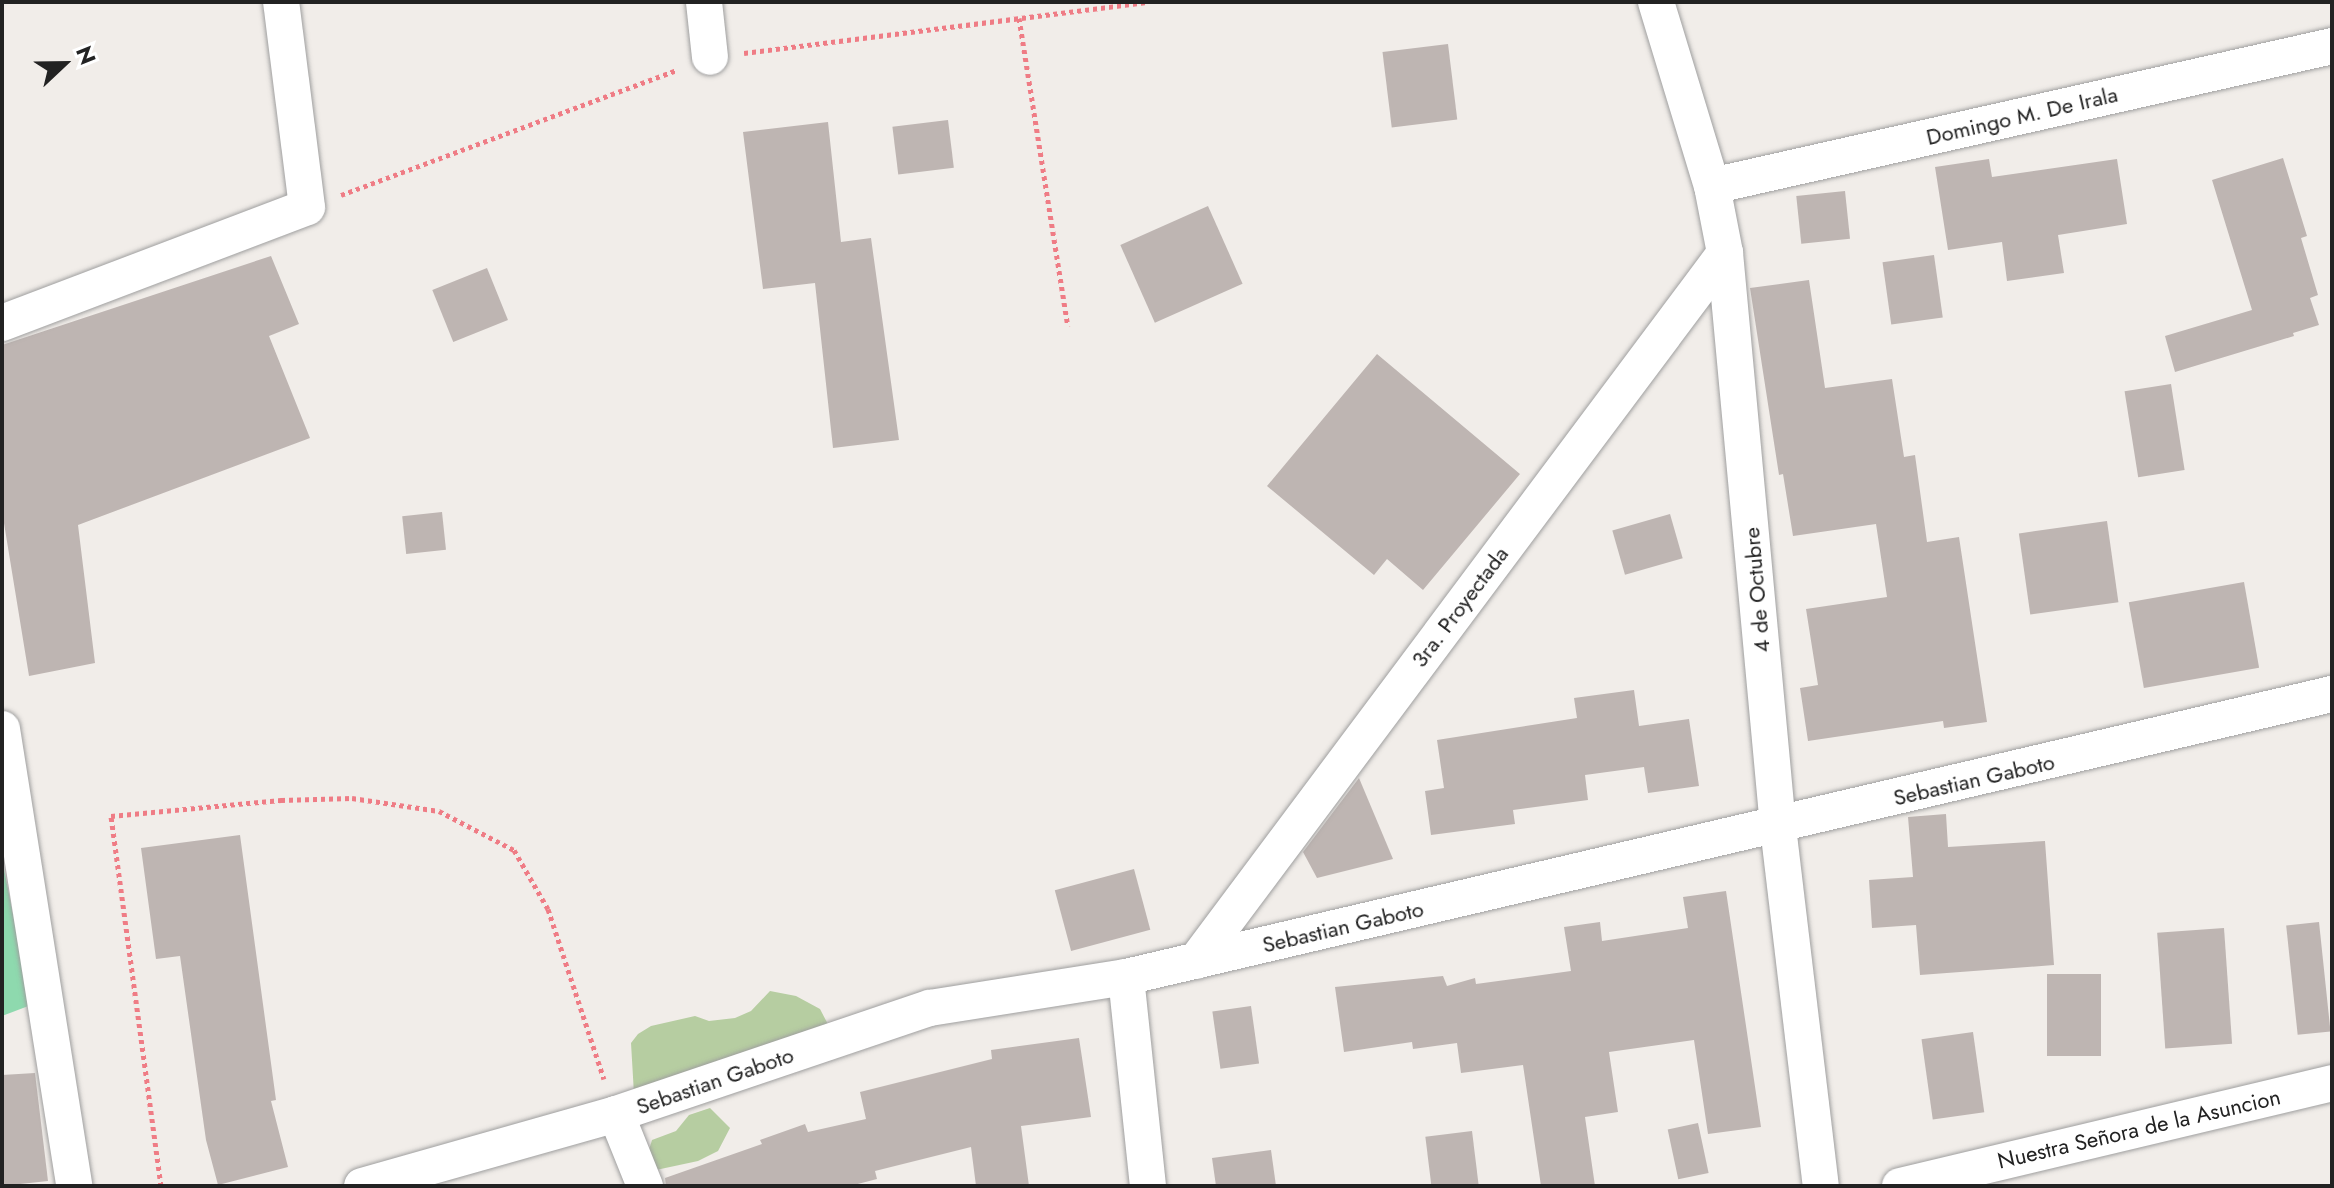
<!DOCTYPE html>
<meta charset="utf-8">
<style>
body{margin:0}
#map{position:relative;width:2334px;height:1188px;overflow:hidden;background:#f1ede9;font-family:Jost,sans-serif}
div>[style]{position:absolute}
.forest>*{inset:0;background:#b6cda1}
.pitch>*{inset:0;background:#8ed9ae}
.building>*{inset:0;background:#beb5b2;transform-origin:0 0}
.path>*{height:5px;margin-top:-2.5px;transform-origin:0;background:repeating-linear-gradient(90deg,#ef7c85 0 4px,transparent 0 8px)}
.roads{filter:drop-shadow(0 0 2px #9f9f9f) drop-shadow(0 0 2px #9f9f9f)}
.minor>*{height:36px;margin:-18px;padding:0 18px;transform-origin:18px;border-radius:18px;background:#fff}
span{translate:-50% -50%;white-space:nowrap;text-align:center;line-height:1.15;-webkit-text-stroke:6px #fff;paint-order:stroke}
.street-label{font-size:22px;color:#222}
.frame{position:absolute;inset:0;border:4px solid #222;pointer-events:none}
.north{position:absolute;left:24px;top:24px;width:80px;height:80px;-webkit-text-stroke:6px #fff;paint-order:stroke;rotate:68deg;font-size:22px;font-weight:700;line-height:32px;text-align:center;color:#222}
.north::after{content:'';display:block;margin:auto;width:28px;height:36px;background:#222;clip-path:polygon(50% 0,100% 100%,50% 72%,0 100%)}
</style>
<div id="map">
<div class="forest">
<i style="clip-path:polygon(770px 991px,796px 996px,820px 1009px,833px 1034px,634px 1094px,631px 1043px,638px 1034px,651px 1026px,695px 1016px,709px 1021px,735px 1018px,751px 1011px)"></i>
<i style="clip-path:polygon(710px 1108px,730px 1128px,718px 1151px,698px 1161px,656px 1170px,648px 1153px,652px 1140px,676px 1131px,689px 1115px)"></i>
</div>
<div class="pitch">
<i style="clip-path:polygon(2px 859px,31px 1005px,2px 1016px)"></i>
</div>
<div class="building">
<i style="left:1448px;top:44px;width:76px;height:66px;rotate:83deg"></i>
<i style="left:948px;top:120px;width:48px;height:56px;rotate:83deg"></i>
<i style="clip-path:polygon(828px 122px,841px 242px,871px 238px,899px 440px,833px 448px,815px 283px,763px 289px,743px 132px)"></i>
<i style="clip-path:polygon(2283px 158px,2307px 236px,2301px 238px,2318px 295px,2310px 298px,2319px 325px,2293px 333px,2294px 336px,2175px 372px,2165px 336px,2252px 310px,2212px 180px)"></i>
<i style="clip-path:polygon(1989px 159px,1992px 177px,2117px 159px,2127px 224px,2058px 235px,2064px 273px,2007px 281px,2002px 242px,1948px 250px,1935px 167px)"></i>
<i style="left:1845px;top:191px;width:48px;height:49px;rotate:84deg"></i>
<i style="left:1208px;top:206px;width:85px;height:96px;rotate:66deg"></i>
<i style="left:1934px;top:255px;width:63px;height:52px;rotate:82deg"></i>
<i style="clip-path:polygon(271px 256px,299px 324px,269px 336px,310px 438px,78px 525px,95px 663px,29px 676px,2px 511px,2px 345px)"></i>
<i style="left:487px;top:268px;width:56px;height:59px;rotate:68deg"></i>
<i style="clip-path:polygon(1809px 280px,1825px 388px,1892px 379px,1904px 457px,1915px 455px,1927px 542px,1959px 537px,1987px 722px,1944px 728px,1943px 721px,1808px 741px,1800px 688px,1818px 685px,1806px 609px,1887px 597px,1876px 524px,1793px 536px,1783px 474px,1779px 475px,1750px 288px)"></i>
<i style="clip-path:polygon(1377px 354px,1520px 474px,1423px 590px,1387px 559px,1374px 575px,1267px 486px)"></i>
<i style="left:2171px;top:384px;width:87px;height:47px;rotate:81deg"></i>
<i style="left:442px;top:512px;width:38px;height:40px;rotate:84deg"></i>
<i style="left:1670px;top:514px;width:46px;height:60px;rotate:74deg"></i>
<i style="left:2107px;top:521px;width:82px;height:89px;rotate:82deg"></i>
<i style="left:2244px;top:582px;width:87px;height:117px;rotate:80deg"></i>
<i style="clip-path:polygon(1634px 690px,1639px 726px,1689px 719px,1699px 786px,1648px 793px,1644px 767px,1585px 775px,1588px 800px,1513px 810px,1515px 824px,1431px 835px,1425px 791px,1444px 788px,1437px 740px,1577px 718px,1574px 698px)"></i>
<i style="clip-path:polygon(1359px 778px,1393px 859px,1317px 878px,1303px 852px)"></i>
<i style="clip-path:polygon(1946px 814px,1948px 847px,2045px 841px,2054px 965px,1920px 975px,1916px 925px,1872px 928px,1869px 880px,1913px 877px,1908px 817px)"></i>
<i style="clip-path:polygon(240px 835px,276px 1100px,271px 1101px,288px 1167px,218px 1185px,206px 1140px,180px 956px,156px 959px,141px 848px)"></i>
<i style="left:1134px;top:869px;width:63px;height:82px;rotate:75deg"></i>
<i style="clip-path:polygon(1726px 891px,1761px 1127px,1708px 1134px,1694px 1040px,1609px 1052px,1618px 1112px,1585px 1117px,1595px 1186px,1541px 1186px,1523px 1065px,1461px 1073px,1457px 1043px,1413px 1049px,1412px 1042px,1344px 1052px,1335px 987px,1443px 976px,1447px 986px,1475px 978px,1476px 984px,1571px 971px,1564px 927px,1600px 922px,1602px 941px,1688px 928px,1683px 897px)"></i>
<i style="left:2319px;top:922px;width:110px;height:33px;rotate:84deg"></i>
<i style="left:2224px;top:928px;width:116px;height:67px;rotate:86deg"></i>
<i style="left:2047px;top:974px;width:54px;height:82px"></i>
<i style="left:1251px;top:1006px;width:58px;height:39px;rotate:82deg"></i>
<i style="left:1973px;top:1032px;width:81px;height:52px;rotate:82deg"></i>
<i style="clip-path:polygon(1079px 1038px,1091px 1117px,1021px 1126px,1029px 1186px,976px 1186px,971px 1147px,875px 1171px,877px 1179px,850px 1186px,666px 1186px,665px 1178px,762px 1144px,760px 1140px,805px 1124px,808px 1132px,866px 1119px,860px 1092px,992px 1059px,991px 1050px)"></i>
<i style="clip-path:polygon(35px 1073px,48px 1181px,2px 1186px,2px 1075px)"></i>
<i style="left:1698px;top:1123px;width:51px;height:31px;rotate:78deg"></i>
<i style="left:1472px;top:1131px;width:55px;height:47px;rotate:83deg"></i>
<i style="clip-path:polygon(1271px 1150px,1276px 1186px,1216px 1186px,1212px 1158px)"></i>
</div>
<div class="path">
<i style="left:1019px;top:18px;width:312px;rotate:81deg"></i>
<i style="left:744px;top:53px;width:406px;rotate:-7.2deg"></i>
<i style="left:341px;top:195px;width:358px;rotate:-20.4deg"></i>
<i style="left:161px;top:1186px;width:373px;rotate:-97.7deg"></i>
<i style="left:111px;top:816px;width:171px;rotate:-5.4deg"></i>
<i style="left:281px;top:800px;width:71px;rotate:-1.6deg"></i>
<i style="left:352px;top:798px;width:88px;rotate:8.5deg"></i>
<i style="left:439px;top:811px;width:85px;rotate:27.5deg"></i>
<i style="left:514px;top:850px;width:68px;rotate:60deg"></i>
<i style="left:548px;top:909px;width:179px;rotate:71.8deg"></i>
</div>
<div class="roads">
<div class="minor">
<i style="left:704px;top:2px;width:55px;rotate:83.8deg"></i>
<i style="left:1656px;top:2px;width:192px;rotate:73.1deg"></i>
<i style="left:1712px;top:186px;width:68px;rotate:79deg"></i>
<i style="left:1725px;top:253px;width:576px;rotate:84.72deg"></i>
<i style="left:1778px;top:827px;width:362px;rotate:83.2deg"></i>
<i style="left:1712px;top:186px;width:636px;rotate:-12.72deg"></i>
<i style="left:2px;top:323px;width:326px;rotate:-20.8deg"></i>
<i style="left:307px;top:207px;width:207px;rotate:-97.2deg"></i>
<i style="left:2px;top:729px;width:463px;rotate:81deg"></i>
<i style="left:1196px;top:961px;width:884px;rotate:-53.23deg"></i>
<i style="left:1126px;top:977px;width:210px;rotate:84deg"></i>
<i style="left:616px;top:1114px;width:78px;rotate:68.1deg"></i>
<i style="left:362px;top:1186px;width:264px;rotate:-15.8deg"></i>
<i style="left:616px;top:1114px;width:331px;rotate:-18.7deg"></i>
<i style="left:930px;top:1008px;width:198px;rotate:-9deg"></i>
<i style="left:1126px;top:977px;width:1239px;rotate:-13.21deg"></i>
<i style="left:1900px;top:1186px;width:444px;rotate:-13.4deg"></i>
</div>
</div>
<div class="street-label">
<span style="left:2022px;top:116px;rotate:-13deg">Domingo M. De Irala</span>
<span style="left:1757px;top:590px;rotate:-95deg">4 de Octubre</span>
<span style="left:1460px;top:607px;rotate:-53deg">3ra. Proyectada</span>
<span style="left:1974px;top:780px;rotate:-13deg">Sebastian Gaboto</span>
<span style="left:1343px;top:927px;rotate:-13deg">Sebastian Gaboto</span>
<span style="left:715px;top:1081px;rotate:-19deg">Sebastian Gaboto</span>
<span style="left:2139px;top:1129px;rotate:-13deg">Nuestra Señora de la Asuncion</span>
</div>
<div class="frame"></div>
<div class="north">N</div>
</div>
